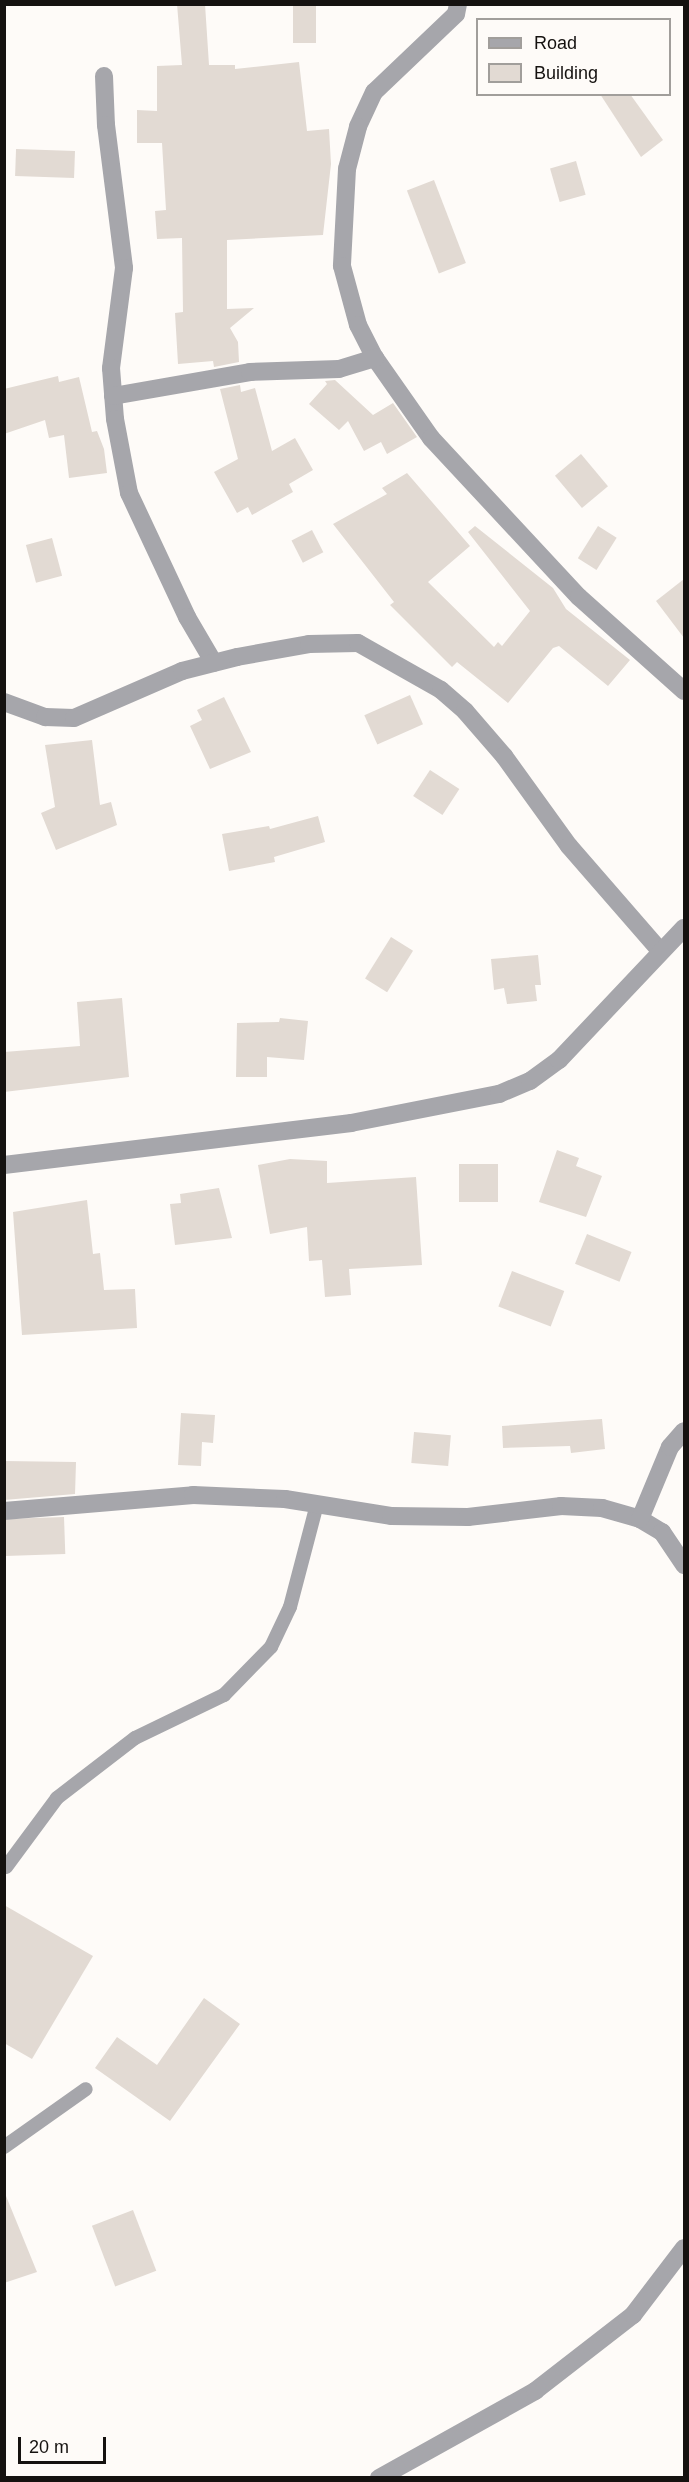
<!DOCTYPE html>
<style>
body{margin:0}
#map{position:relative;width:689px;height:2482px;overflow:hidden;background:#fefbf8;font-family:Arial,sans-serif}
div>[style]{position:absolute}
.building>*{inset:0;background:#e2dad3;transform-origin:0 0}
.lane>*{height:14px;margin:-7px;padding:0 7px;transform-origin:7px;border-radius:7px;background:#a6a6ab}
.street>*{height:18px;margin:-9px;padding:0 9px;transform-origin:9px;border-radius:9px;background:#a6a6ab}
span{translate:-50% -50%;white-space:nowrap;text-align:center;line-height:1.15;-webkit-text-stroke:6px #fefbf8;paint-order:stroke}
.frame{position:absolute;inset:0;border:6px solid #151210;pointer-events:none}
.legend{position:absolute;left:476px;top:18px;width:195px;height:78px;box-sizing:border-box;background:#fefbf8;border:2px solid #a19e9b;margin:0;padding:8px 10px;list-style:none;font-size:18px;color:#151210}
.legend li{display:flex;align-items:center;gap:12px;height:30px}
.legend b{width:30px;border:2px solid #a19e9b}
.scale{position:absolute;left:18px;top:2437px;width:88px;height:27px;box-sizing:border-box;border:3px solid #151210;border-top:0;padding-left:8px;font-size:18px;line-height:21px;white-space:nowrap;color:#151210;-webkit-text-stroke:4px #fefbf8;paint-order:stroke}
</style>
<div id="map">
<div class="building">
<i style="clip-path:polygon(177px 4px,205px 4px,209px 65px,235px 65px,235px 69px,299px 62px,307px 131px,329px 129px,331px 164px,323px 235px,227px 240px,227px 309px,254px 308px,230px 328px,238px 342px,239px 362px,214px 367px,213px 361px,178px 364px,175px 313px,183px 312px,182px 238px,157px 239px,155px 211px,166px 210px,162px 143px,137px 143px,137px 110px,157px 111px,157px 66px,182px 65px)"></i>
<i style="left:293px;top:4px;width:23px;height:39px"></i>
<i style="clip-path:polygon(600px 94px,630px 94px,663px 140px,641px 157px)"></i>
<i style="left:75px;top:151px;width:27px;height:59px;rotate:92deg"></i>
<i style="left:576px;top:161px;width:35px;height:27px;rotate:74deg"></i>
<i style="left:434px;top:180px;width:89px;height:29px;rotate:69deg"></i>
<i style="clip-path:polygon(58px 376px,59px 382px,79px 377px,92px 432px,97px 431px,104px 449px,107px 473px,69px 478px,64px 435px,49px 438px,45px 420px,4px 434px,4px 389px)"></i>
<i style="clip-path:polygon(335px 380px,373px 415px,393px 403px,417px 437px,387px 454px,381px 442px,364px 451px,348px 421px,339px 430px,309px 404px,327px 384px,325px 381px)"></i>
<i style="clip-path:polygon(240px 385px,241px 392px,255px 388px,272px 451px,295px 438px,313px 470px,289px 484px,293px 492px,252px 515px,248px 507px,237px 513px,214px 472px,238px 459px,220px 389px)"></i>
<i style="left:581px;top:454px;width:42px;height:34px;rotate:50deg"></i>
<i style="clip-path:polygon(407px 473px,470px 546px,428px 582px,494px 647px,498px 642px,502px 646px,530px 611px,468px 532px,475px 526px,553px 588px,566px 609px,630px 660px,608px 686px,559px 646px,553px 648px,508px 703px,457px 662px,452px 667px,390px 605px,394px 602px,333px 524px,387px 494px,382px 488px)"></i>
<i style="left:598px;top:526px;width:22px;height:38px;rotate:32deg"></i>
<i style="left:312px;top:530px;width:25px;height:23px;rotate:63deg"></i>
<i style="left:52px;top:538px;width:39px;height:27px;rotate:75deg"></i>
<i style="clip-path:polygon(684px 579px,684px 638px,656px 601px)"></i>
<i style="left:410px;top:695px;width:32px;height:50px;rotate:66deg"></i>
<i style="clip-path:polygon(224px 697px,251px 752px,210px 769px,190px 726px,202px 720px,197px 710px)"></i>
<i style="clip-path:polygon(92px 740px,100px 805px,111px 802px,117px 825px,56px 850px,41px 813px,55px 807px,45px 745px)"></i>
<i style="left:430px;top:770px;width:35px;height:31px;rotate:33deg"></i>
<i style="clip-path:polygon(318px 816px,325px 842px,274px 857px,275px 862px,229px 871px,222px 834px,269px 826px,270px 829px)"></i>
<i style="left:391px;top:937px;width:26px;height:49px;rotate:32deg"></i>
<i style="clip-path:polygon(538px 955px,541px 985px,535px 985px,537px 1001px,507px 1004px,504px 988px,494px 990px,491px 959px)"></i>
<i style="clip-path:polygon(122px 998px,129px 1077px,4px 1092px,4px 1052px,80px 1046px,77px 1002px)"></i>
<i style="clip-path:polygon(280px 1018px,308px 1021px,304px 1060px,267px 1057px,267px 1077px,236px 1077px,237px 1023px,279px 1022px)"></i>
<i style="clip-path:polygon(557px 1150px,579px 1158px,576px 1166px,602px 1176px,586px 1217px,539px 1202px)"></i>
<i style="clip-path:polygon(290px 1159px,327px 1161px,327px 1183px,416px 1177px,422px 1265px,349px 1269px,351px 1295px,325px 1297px,322px 1260px,309px 1261px,307px 1227px,270px 1234px,258px 1165px)"></i>
<i style="left:459px;top:1164px;width:39px;height:38px"></i>
<i style="clip-path:polygon(219px 1188px,232px 1238px,175px 1245px,170px 1204px,181px 1203px,180px 1194px)"></i>
<i style="clip-path:polygon(87px 1200px,93px 1254px,100px 1253px,104px 1290px,135px 1289px,137px 1328px,22px 1335px,13px 1212px)"></i>
<i style="left:587px;top:1234px;width:48px;height:32px;rotate:22deg"></i>
<i style="left:512px;top:1271px;width:56px;height:38px;rotate:21deg"></i>
<i style="clip-path:polygon(181px 1413px,215px 1415px,213px 1443px,202px 1442px,201px 1466px,178px 1465px)"></i>
<i style="clip-path:polygon(602px 1419px,605px 1449px,571px 1453px,570px 1446px,503px 1448px,502px 1426px)"></i>
<i style="left:414px;top:1432px;width:37px;height:31px;rotate:5deg"></i>
<i style="clip-path:polygon(4px 1461px,76px 1462px,75px 1494px,4px 1500px)"></i>
<i style="left:64px;top:1517px;width:37px;height:60px;rotate:88deg"></i>
<i style="clip-path:polygon(4px 1905px,93px 1956px,32px 2059px,4px 2043px)"></i>
<i style="clip-path:polygon(204px 1998px,240px 2024px,170px 2121px,95px 2068px,117px 2037px,157px 2065px)"></i>
<i style="clip-path:polygon(4px 2191px,37px 2272px,4px 2283px)"></i>
<i style="left:133px;top:2210px;width:65px;height:44px;rotate:69deg"></i>
</div>
<div class="lane">
<i style="left:6px;top:1867px;width:86px;rotate:-53.5deg"></i>
<i style="left:57px;top:1798px;width:98px;rotate:-37.6deg"></i>
<i style="left:135px;top:1738px;width:99px;rotate:-25.8deg"></i>
<i style="left:224px;top:1695px;width:67px;rotate:-45.6deg"></i>
<i style="left:271px;top:1647px;width:44px;rotate:-64.6deg"></i>
<i style="left:290px;top:1607px;width:106px;rotate:-75.3deg"></i>
<i style="left:4px;top:2147px;width:100px;rotate:-35.3deg"></i>
</div>
<div class="street">
<i style="left:458px;top:4px;width:10px;rotate:101deg"></i>
<i style="left:456px;top:14px;width:113px;rotate:136.4deg"></i>
<i style="left:374px;top:92px;width:38px;rotate:115deg"></i>
<i style="left:358px;top:127px;width:43px;rotate:104.7deg"></i>
<i style="left:347px;top:169px;width:97px;rotate:93deg"></i>
<i style="left:342px;top:266px;width:61px;rotate:74.8deg"></i>
<i style="left:358px;top:325px;width:37px;rotate:63deg"></i>
<i style="left:375px;top:358px;width:98px;rotate:55deg"></i>
<i style="left:431px;top:438px;width:217px;rotate:47.1deg"></i>
<i style="left:579px;top:597px;width:141px;rotate:41.8deg"></i>
<i style="left:104px;top:76px;width:49px;rotate:87.7deg"></i>
<i style="left:106px;top:125px;width:144px;rotate:82.8deg"></i>
<i style="left:124px;top:268px;width:101px;rotate:97.4deg"></i>
<i style="left:111px;top:368px;width:51px;rotate:85.5deg"></i>
<i style="left:115px;top:419px;width:75px;rotate:79.3deg"></i>
<i style="left:129px;top:493px;width:137px;rotate:64.9deg"></i>
<i style="left:187px;top:617px;width:53px;rotate:59.6deg"></i>
<i style="left:113px;top:396px;width:139px;rotate:-9.9deg"></i>
<i style="left:250px;top:372px;width:89px;rotate:-1.9deg"></i>
<i style="left:339px;top:369px;width:38px;rotate:-17deg"></i>
<i style="left:4px;top:702px;width:44px;rotate:20.1deg"></i>
<i style="left:45px;top:717px;width:29px;rotate:2deg"></i>
<i style="left:74px;top:718px;width:118px;rotate:-23.5deg"></i>
<i style="left:182px;top:671px;width:57px;rotate:-14.3deg"></i>
<i style="left:237px;top:657px;width:73px;rotate:-10.2deg"></i>
<i style="left:309px;top:644px;width:49px;rotate:-1.2deg"></i>
<i style="left:358px;top:643px;width:95px;rotate:29.5deg"></i>
<i style="left:441px;top:690px;width:32px;rotate:41deg"></i>
<i style="left:465px;top:711px;width:60px;rotate:49.1deg"></i>
<i style="left:504px;top:756px;width:111px;rotate:54.2deg"></i>
<i style="left:569px;top:846px;width:140px;rotate:49deg"></i>
<i style="left:4px;top:1165px;width:350px;rotate:-6.9deg"></i>
<i style="left:351px;top:1123px;width:151px;rotate:-11.1deg"></i>
<i style="left:499px;top:1094px;width:34px;rotate:-23deg"></i>
<i style="left:530px;top:1081px;width:36px;rotate:-36deg"></i>
<i style="left:559px;top:1060px;width:182px;rotate:-46.6deg"></i>
<i style="left:4px;top:1511px;width:190px;rotate:-4.8deg"></i>
<i style="left:193px;top:1495px;width:92px;rotate:2.5deg"></i>
<i style="left:285px;top:1499px;width:107px;rotate:9.1deg"></i>
<i style="left:391px;top:1516px;width:77px;rotate:0.7deg"></i>
<i style="left:468px;top:1517px;width:94px;rotate:-6.7deg"></i>
<i style="left:561px;top:1506px;width:41px;rotate:2.8deg"></i>
<i style="left:602px;top:1508px;width:40px;rotate:16deg"></i>
<i style="left:640px;top:1519px;width:26px;rotate:31deg"></i>
<i style="left:662px;top:1532px;width:40px;rotate:56deg"></i>
<i style="left:640px;top:1519px;width:78px;rotate:-67.4deg"></i>
<i style="left:670px;top:1447px;width:21px;rotate:-49deg"></i>
<i style="left:379px;top:2478px;width:179px;rotate:-29.1deg"></i>
<i style="left:535px;top:2391px;width:124px;rotate:-37.8deg"></i>
<i style="left:633px;top:2315px;width:84px;rotate:-52.7deg"></i>
</div>
<div class="frame"></div>
<ul class="legend">
<li><b style="height:8px;background:#a6a6ab"></b>Road</li>
<li><b style="height:16px;background:#e2dad3"></b>Building</li>
</ul>
<div class="scale">20 m</div>
</div>
